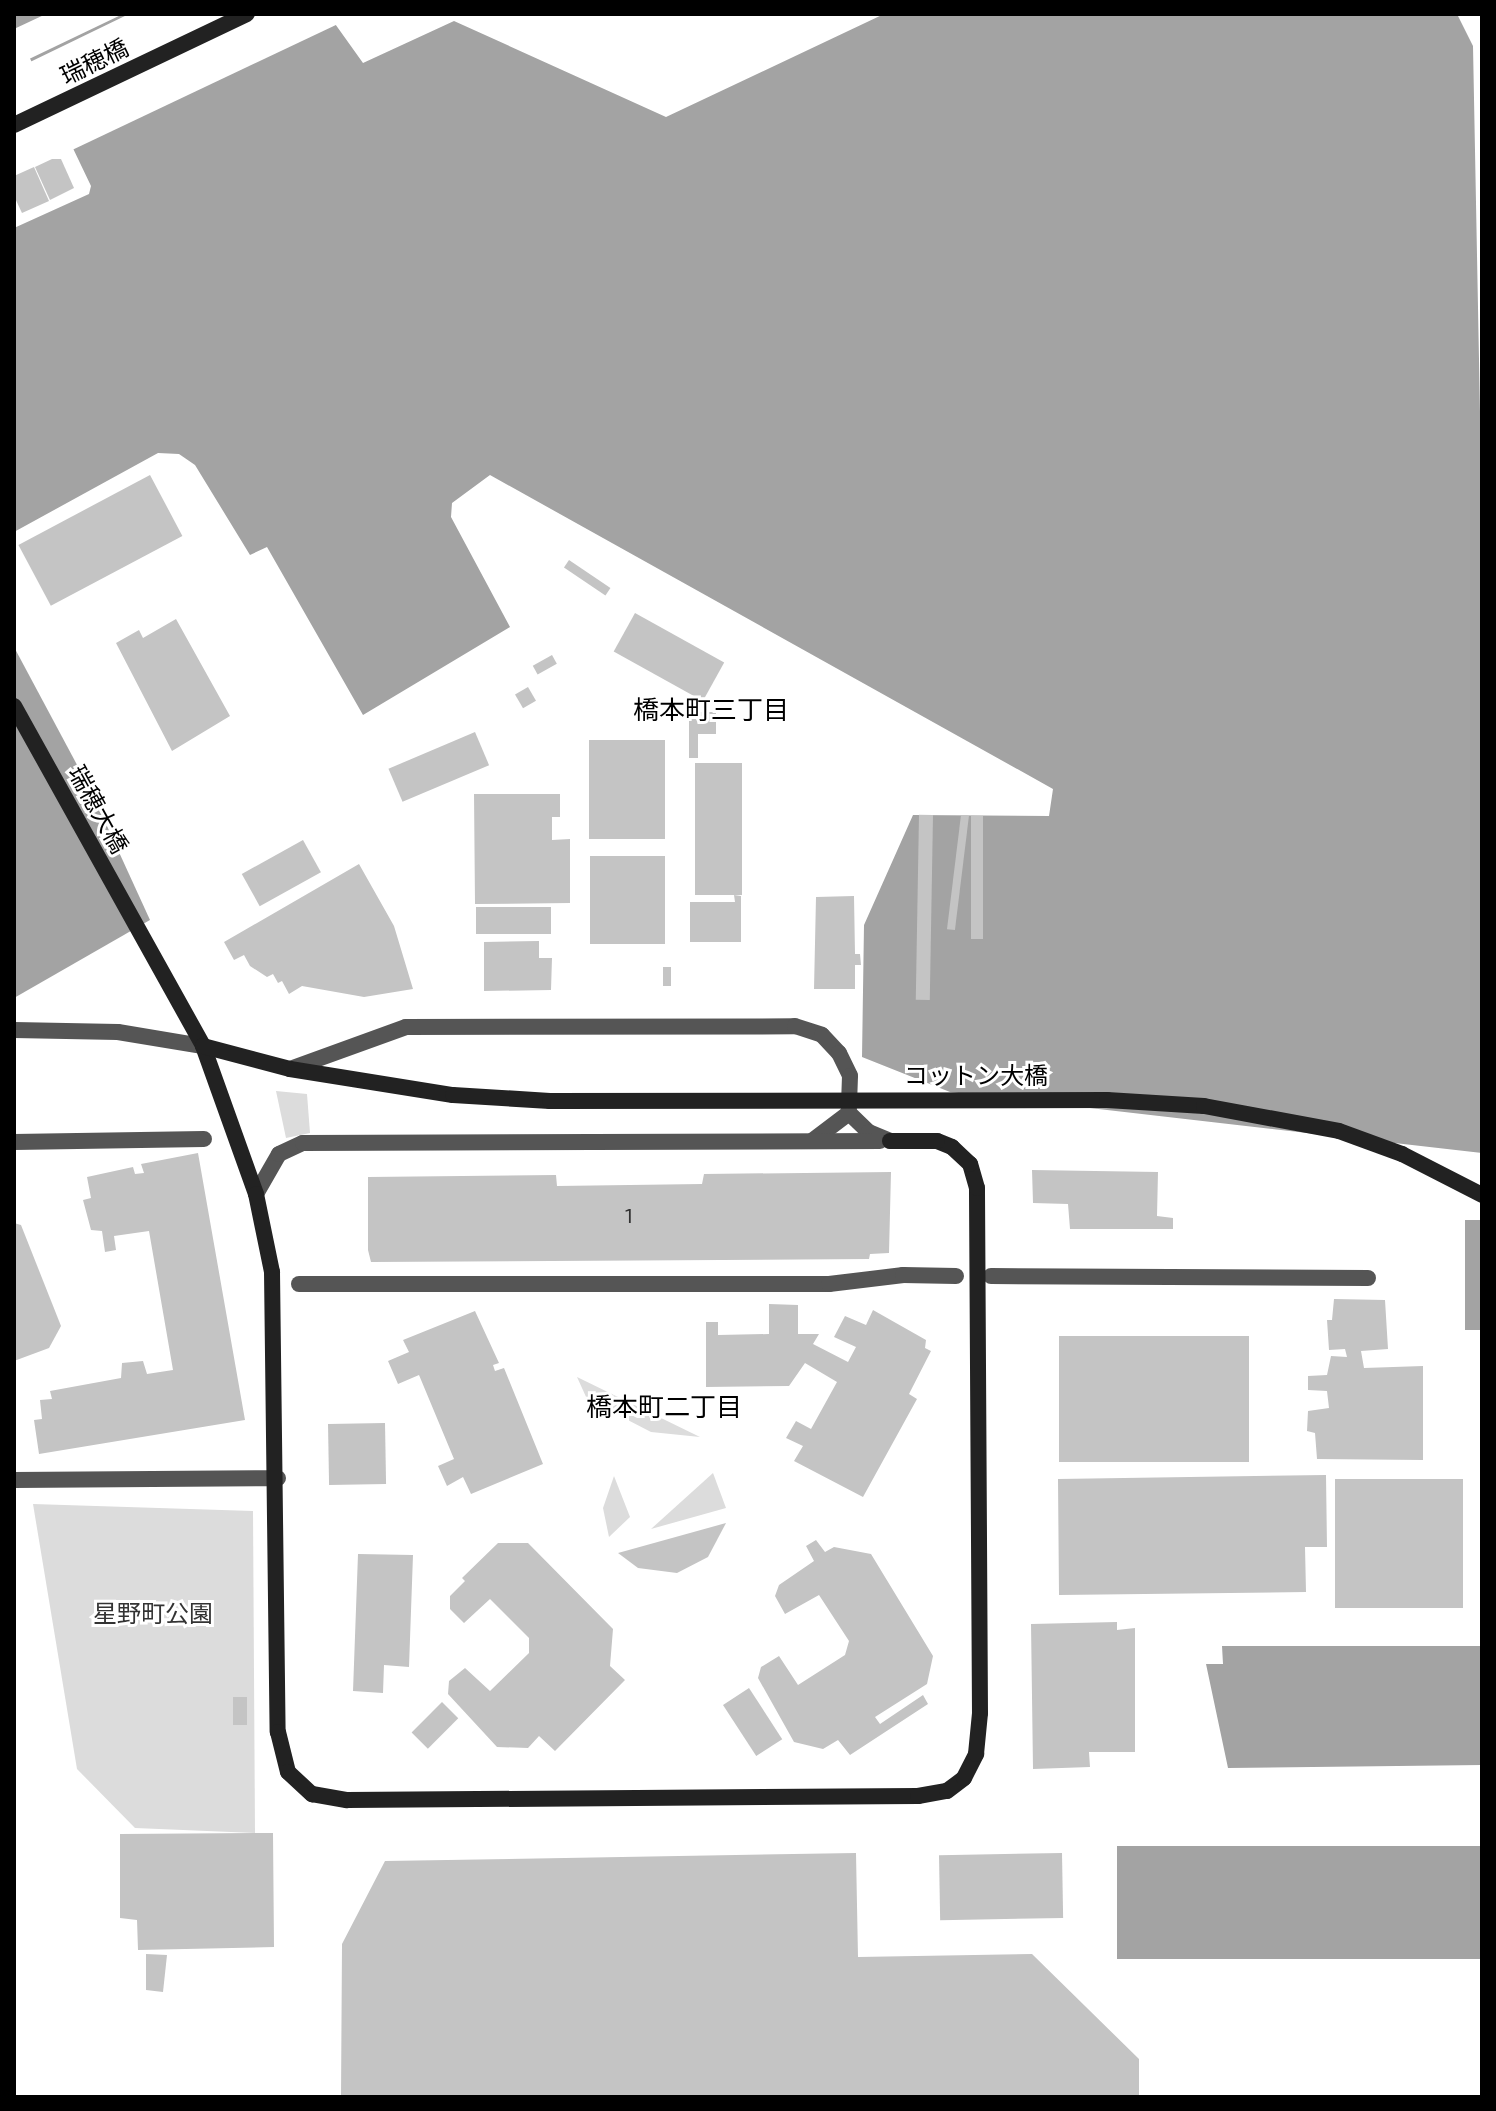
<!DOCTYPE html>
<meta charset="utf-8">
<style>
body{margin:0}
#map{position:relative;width:1496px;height:2111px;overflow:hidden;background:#fff;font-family:"Exo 2","Noto Sans JP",sans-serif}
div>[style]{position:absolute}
.green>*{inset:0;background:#dcdcdc}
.water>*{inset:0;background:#a3a3a3;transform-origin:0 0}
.pier>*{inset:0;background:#fff}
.building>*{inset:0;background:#c4c4c4;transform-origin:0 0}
.street>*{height:16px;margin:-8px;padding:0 8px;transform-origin:8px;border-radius:8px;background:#555}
.secondary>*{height:16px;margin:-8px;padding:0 8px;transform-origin:8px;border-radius:8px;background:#222}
.secondary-bridge>*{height:16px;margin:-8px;padding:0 8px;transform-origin:8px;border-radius:8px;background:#222}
span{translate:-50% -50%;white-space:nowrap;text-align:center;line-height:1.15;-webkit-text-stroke:6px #fff;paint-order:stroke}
.number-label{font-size:20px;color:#313131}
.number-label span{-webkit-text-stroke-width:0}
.street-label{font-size:24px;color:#000}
.park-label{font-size:24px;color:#333}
.neighbourhood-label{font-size:26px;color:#000}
.frame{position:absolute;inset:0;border:16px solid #000;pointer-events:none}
</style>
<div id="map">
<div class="green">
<i style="clip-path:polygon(276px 1091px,307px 1094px,310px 1133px,286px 1138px)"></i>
<i style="clip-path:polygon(577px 1377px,700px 1437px,651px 1432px,587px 1399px)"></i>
<i style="clip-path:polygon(713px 1473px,726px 1508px,651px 1529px)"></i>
<i style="clip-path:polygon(614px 1476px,630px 1517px,609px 1537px,603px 1508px)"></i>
<i style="clip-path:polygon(33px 1504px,253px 1511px,255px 1833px,135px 1828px,77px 1769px)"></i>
</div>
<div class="water">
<i style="clip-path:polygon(14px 14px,328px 14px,363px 63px,454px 21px,666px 117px,884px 14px,1457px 14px,1473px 46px,1482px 516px,1482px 1153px,950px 1092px,862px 1057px,864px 925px,913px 815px,1049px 816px,1053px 789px,490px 475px,452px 503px,451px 517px,510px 627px,363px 715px,267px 547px,250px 555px,195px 465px,179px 454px,158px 453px,14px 532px,14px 228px,89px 194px,91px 186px,14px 25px)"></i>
<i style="clip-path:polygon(14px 647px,91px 791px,150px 920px,14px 998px)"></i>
<i style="left:1465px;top:1220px;width:17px;height:110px"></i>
<i style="clip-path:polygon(1222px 1646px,1482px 1646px,1482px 1765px,1228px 1768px,1206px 1664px,1223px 1664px)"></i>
<i style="left:1482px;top:1846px;width:113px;height:365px;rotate:90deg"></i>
</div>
<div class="pier">
<i style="clip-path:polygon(46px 14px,123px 14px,27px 60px,14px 29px)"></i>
<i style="clip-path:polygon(129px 14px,332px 14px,338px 24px,70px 151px,28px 63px)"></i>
</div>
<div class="building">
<i style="clip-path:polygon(52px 159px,61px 159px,74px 188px,50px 200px,35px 167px)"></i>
<i style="clip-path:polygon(34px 167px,49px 201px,22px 213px,14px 196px,14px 176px)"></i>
<i style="left:150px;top:475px;width:69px;height:149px;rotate:62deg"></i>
<i style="left:569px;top:560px;width:50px;height:9px;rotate:34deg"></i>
<i style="left:635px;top:613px;width:102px;height:44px;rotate:29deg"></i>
<i style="clip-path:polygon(176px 619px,230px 716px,172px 751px,116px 643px,139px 630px,143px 638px)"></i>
<i style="left:552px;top:655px;width:10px;height:22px;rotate:61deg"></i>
<i style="left:528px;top:687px;width:16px;height:15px;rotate:60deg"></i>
<i style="clip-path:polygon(689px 712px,716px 712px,716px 734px,698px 734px,698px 758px,689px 758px)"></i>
<i style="left:475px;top:732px;width:36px;height:94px;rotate:67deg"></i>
<i style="left:589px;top:740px;width:76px;height:99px"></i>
<i style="left:695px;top:763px;width:47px;height:132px"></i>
<i style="clip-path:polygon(474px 794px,560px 794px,560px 817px,552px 817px,552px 840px,570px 839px,570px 903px,475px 904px)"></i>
<i style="left:933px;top:815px;width:185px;height:14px;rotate:91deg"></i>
<i style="left:961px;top:815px;width:8px;height:115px;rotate:7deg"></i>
<i style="left:971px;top:816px;width:12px;height:123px"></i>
<i style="left:303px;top:840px;width:37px;height:70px;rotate:61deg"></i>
<i style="left:590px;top:856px;width:75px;height:88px"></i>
<i style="clip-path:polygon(359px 864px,394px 926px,413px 989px,364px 997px,302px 986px,289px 994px,282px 981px,278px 983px,273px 974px,267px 977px,250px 966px,244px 955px,234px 960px,224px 942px)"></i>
<i style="clip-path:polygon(734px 895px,741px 896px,741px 942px,690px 942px,690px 902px,735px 902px)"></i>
<i style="clip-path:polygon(854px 896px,855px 954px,860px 954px,861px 965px,855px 965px,855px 989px,814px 989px,816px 897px)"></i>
<i style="left:551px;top:907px;width:27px;height:75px;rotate:90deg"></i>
<i style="clip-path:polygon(539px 941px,539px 958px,552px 958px,551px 990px,484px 991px,484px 942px)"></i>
<i style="left:663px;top:967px;width:8px;height:19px"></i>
<i style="clip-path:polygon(198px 1153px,245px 1420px,39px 1454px,34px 1420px,42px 1419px,40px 1400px,52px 1399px,50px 1391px,121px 1378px,122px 1363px,143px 1361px,147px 1374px,173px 1370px,149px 1231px,114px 1236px,116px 1250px,105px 1252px,102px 1231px,91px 1230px,83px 1200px,91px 1198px,87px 1177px,133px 1167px,135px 1174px,144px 1173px,141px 1164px)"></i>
<i style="clip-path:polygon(1032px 1170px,1158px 1172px,1157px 1216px,1173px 1218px,1173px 1229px,1070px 1229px,1068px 1204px,1033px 1203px)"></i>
<i style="clip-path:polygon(891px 1172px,889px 1253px,870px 1254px,869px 1259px,371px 1262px,368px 1250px,368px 1177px,556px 1175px,557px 1186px,702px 1184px,704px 1174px)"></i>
<i style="clip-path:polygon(14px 1223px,21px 1225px,61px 1326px,49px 1348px,14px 1361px)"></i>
<i style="clip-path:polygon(1334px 1299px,1385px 1300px,1388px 1349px,1361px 1351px,1364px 1368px,1423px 1366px,1423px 1460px,1317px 1459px,1315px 1433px,1307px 1431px,1308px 1411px,1329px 1408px,1327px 1391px,1308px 1390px,1308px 1376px,1327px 1375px,1331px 1356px,1347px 1357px,1345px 1349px,1329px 1350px,1327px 1320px,1332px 1320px)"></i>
<i style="clip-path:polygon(769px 1304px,798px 1305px,798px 1334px,819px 1334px,813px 1344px,848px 1362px,856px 1347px,834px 1337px,845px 1316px,866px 1325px,873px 1310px,926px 1340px,925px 1348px,931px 1351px,909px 1394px,917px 1399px,863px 1497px,794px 1461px,803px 1446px,786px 1438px,796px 1421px,811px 1429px,837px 1382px,805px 1363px,789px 1386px,706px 1387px,706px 1322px,718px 1322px,718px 1335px,769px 1334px)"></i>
<i style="clip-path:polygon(475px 1311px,499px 1363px,493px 1365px,495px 1371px,504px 1368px,543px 1464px,471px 1494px,463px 1477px,447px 1486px,438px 1466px,454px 1459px,419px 1375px,398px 1384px,388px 1361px,409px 1352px,403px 1340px)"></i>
<i style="left:1249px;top:1336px;width:126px;height:190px;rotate:90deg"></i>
<i style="left:385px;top:1423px;width:61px;height:57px;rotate:89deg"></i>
<i style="clip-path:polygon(1326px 1475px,1327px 1547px,1305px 1547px,1306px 1592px,1059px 1595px,1058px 1479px)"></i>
<i style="left:1463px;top:1479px;width:129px;height:128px;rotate:90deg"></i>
<i style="clip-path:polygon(726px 1523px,708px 1557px,677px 1573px,638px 1568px,618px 1553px)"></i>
<i style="clip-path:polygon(816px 1540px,825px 1552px,834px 1547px,871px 1554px,933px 1656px,927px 1684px,875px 1717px,880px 1724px,923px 1695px,928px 1704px,850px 1755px,838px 1740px,823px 1749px,794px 1742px,758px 1678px,761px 1667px,779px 1656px,798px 1685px,845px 1655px,849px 1641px,819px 1595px,785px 1614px,775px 1596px,779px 1585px,814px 1561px,806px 1546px)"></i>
<i style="clip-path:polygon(498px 1543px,528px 1543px,613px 1629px,610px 1666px,625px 1680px,555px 1751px,539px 1736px,528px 1748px,497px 1747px,448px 1694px,449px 1681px,465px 1668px,490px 1691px,529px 1653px,529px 1638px,490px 1599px,464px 1623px,450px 1609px,450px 1596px,465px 1581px,462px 1578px)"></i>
<i style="clip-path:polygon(358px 1554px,413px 1555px,409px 1667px,384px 1665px,383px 1693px,353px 1691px)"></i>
<i style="clip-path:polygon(1117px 1622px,1117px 1630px,1135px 1628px,1135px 1752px,1089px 1752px,1090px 1767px,1033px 1769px,1031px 1624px)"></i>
<i style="left:749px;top:1688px;width:61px;height:31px;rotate:57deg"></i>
<i style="left:233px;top:1697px;width:14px;height:28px"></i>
<i style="left:442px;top:1702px;width:23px;height:43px;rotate:45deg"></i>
<i style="clip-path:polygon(273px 1833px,274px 1947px,138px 1950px,137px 1920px,120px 1918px,120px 1834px)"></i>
<i style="clip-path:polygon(856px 1853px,858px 1957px,1032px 1954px,1139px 2059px,1139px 2097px,341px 2097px,342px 1944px,385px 1861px)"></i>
<i style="left:1062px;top:1853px;width:65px;height:123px;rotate:89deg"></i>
<i style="clip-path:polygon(146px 1954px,167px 1955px,163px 1992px,146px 1990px)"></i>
</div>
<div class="street">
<i style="left:14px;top:1030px;width:104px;rotate:1.1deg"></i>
<i style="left:118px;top:1032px;width:86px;rotate:9.4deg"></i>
<i style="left:290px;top:1069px;width:123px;rotate:-19.9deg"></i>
<i style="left:406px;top:1027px;width:389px;rotate:-0.1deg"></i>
<i style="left:795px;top:1026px;width:28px;rotate:18deg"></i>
<i style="left:822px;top:1035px;width:25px;rotate:47deg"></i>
<i style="left:839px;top:1053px;width:25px;rotate:64deg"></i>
<i style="left:850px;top:1076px;width:37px;rotate:92deg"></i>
<i style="left:849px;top:1113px;width:28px;rotate:44deg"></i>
<i style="left:869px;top:1132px;width:23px;rotate:23deg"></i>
<i style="left:812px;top:1141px;width:46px;rotate:-37.1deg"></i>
<i style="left:14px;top:1142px;width:190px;rotate:-0.9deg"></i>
<i style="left:256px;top:1194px;width:46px;rotate:-60.1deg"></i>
<i style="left:279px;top:1154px;width:26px;rotate:-25deg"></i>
<i style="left:303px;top:1143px;width:577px;rotate:-0.2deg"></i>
<i style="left:991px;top:1276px;width:377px;rotate:0.3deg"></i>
<i style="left:299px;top:1284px;width:530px"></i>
<i style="left:829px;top:1284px;width:75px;rotate:-6.9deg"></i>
<i style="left:903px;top:1275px;width:53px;rotate:1.1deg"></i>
<i style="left:14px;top:1480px;width:264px;rotate:-0.4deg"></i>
</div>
<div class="secondary">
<i style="left:14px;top:125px;width:258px;rotate:-25.5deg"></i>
<i style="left:14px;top:706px;width:389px;rotate:60.9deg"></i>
<i style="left:203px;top:1046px;width:157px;rotate:70.3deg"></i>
<i style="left:256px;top:1194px;width:80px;rotate:78.4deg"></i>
<i style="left:272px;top:1272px;width:460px;rotate:89.3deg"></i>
<i style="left:278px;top:1732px;width:41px;rotate:76deg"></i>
<i style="left:288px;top:1772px;width:33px;rotate:43deg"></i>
<i style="left:312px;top:1794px;width:36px;rotate:10deg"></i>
<i style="left:347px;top:1800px;width:571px;rotate:-0.4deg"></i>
<i style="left:918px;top:1796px;width:29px;rotate:-10deg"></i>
<i style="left:947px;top:1791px;width:21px;rotate:-37deg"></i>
<i style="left:964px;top:1778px;width:27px;rotate:-63deg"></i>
<i style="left:976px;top:1754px;width:41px;rotate:-84.4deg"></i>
<i style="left:980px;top:1713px;width:525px;rotate:-90.33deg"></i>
<i style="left:977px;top:1188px;width:25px;rotate:-106deg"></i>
<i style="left:970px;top:1164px;width:25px;rotate:-137deg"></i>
<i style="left:952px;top:1147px;width:16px;rotate:-158deg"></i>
<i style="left:937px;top:1141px;width:47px;rotate:180deg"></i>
<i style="left:203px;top:1046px;width:90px;rotate:14.8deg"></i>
<i style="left:290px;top:1069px;width:165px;rotate:9.1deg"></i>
</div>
<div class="secondary-bridge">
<i style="left:453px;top:1095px;width:97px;rotate:3.5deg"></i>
<i style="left:550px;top:1101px;width:557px;rotate:-0.1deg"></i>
<i style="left:1107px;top:1100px;width:97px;rotate:3.5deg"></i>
<i style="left:1204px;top:1106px;width:137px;rotate:10.5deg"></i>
<i style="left:1339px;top:1131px;width:67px;rotate:20.1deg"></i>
<i style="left:1402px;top:1154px;width:90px;rotate:27.1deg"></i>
</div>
<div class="number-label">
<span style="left:629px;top:1215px">1</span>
</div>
<div class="street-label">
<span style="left:94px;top:61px;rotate:-26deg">瑞穂橋</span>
<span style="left:99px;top:809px;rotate:61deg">瑞穂大橋</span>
<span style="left:976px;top:1075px">コットン大橋</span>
</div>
<div class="park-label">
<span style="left:153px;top:1613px">星野町公園</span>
</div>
<div class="neighbourhood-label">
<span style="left:711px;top:709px">橋本町三丁目</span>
<span style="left:664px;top:1406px">橋本町二丁目</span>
</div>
<div class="frame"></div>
</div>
